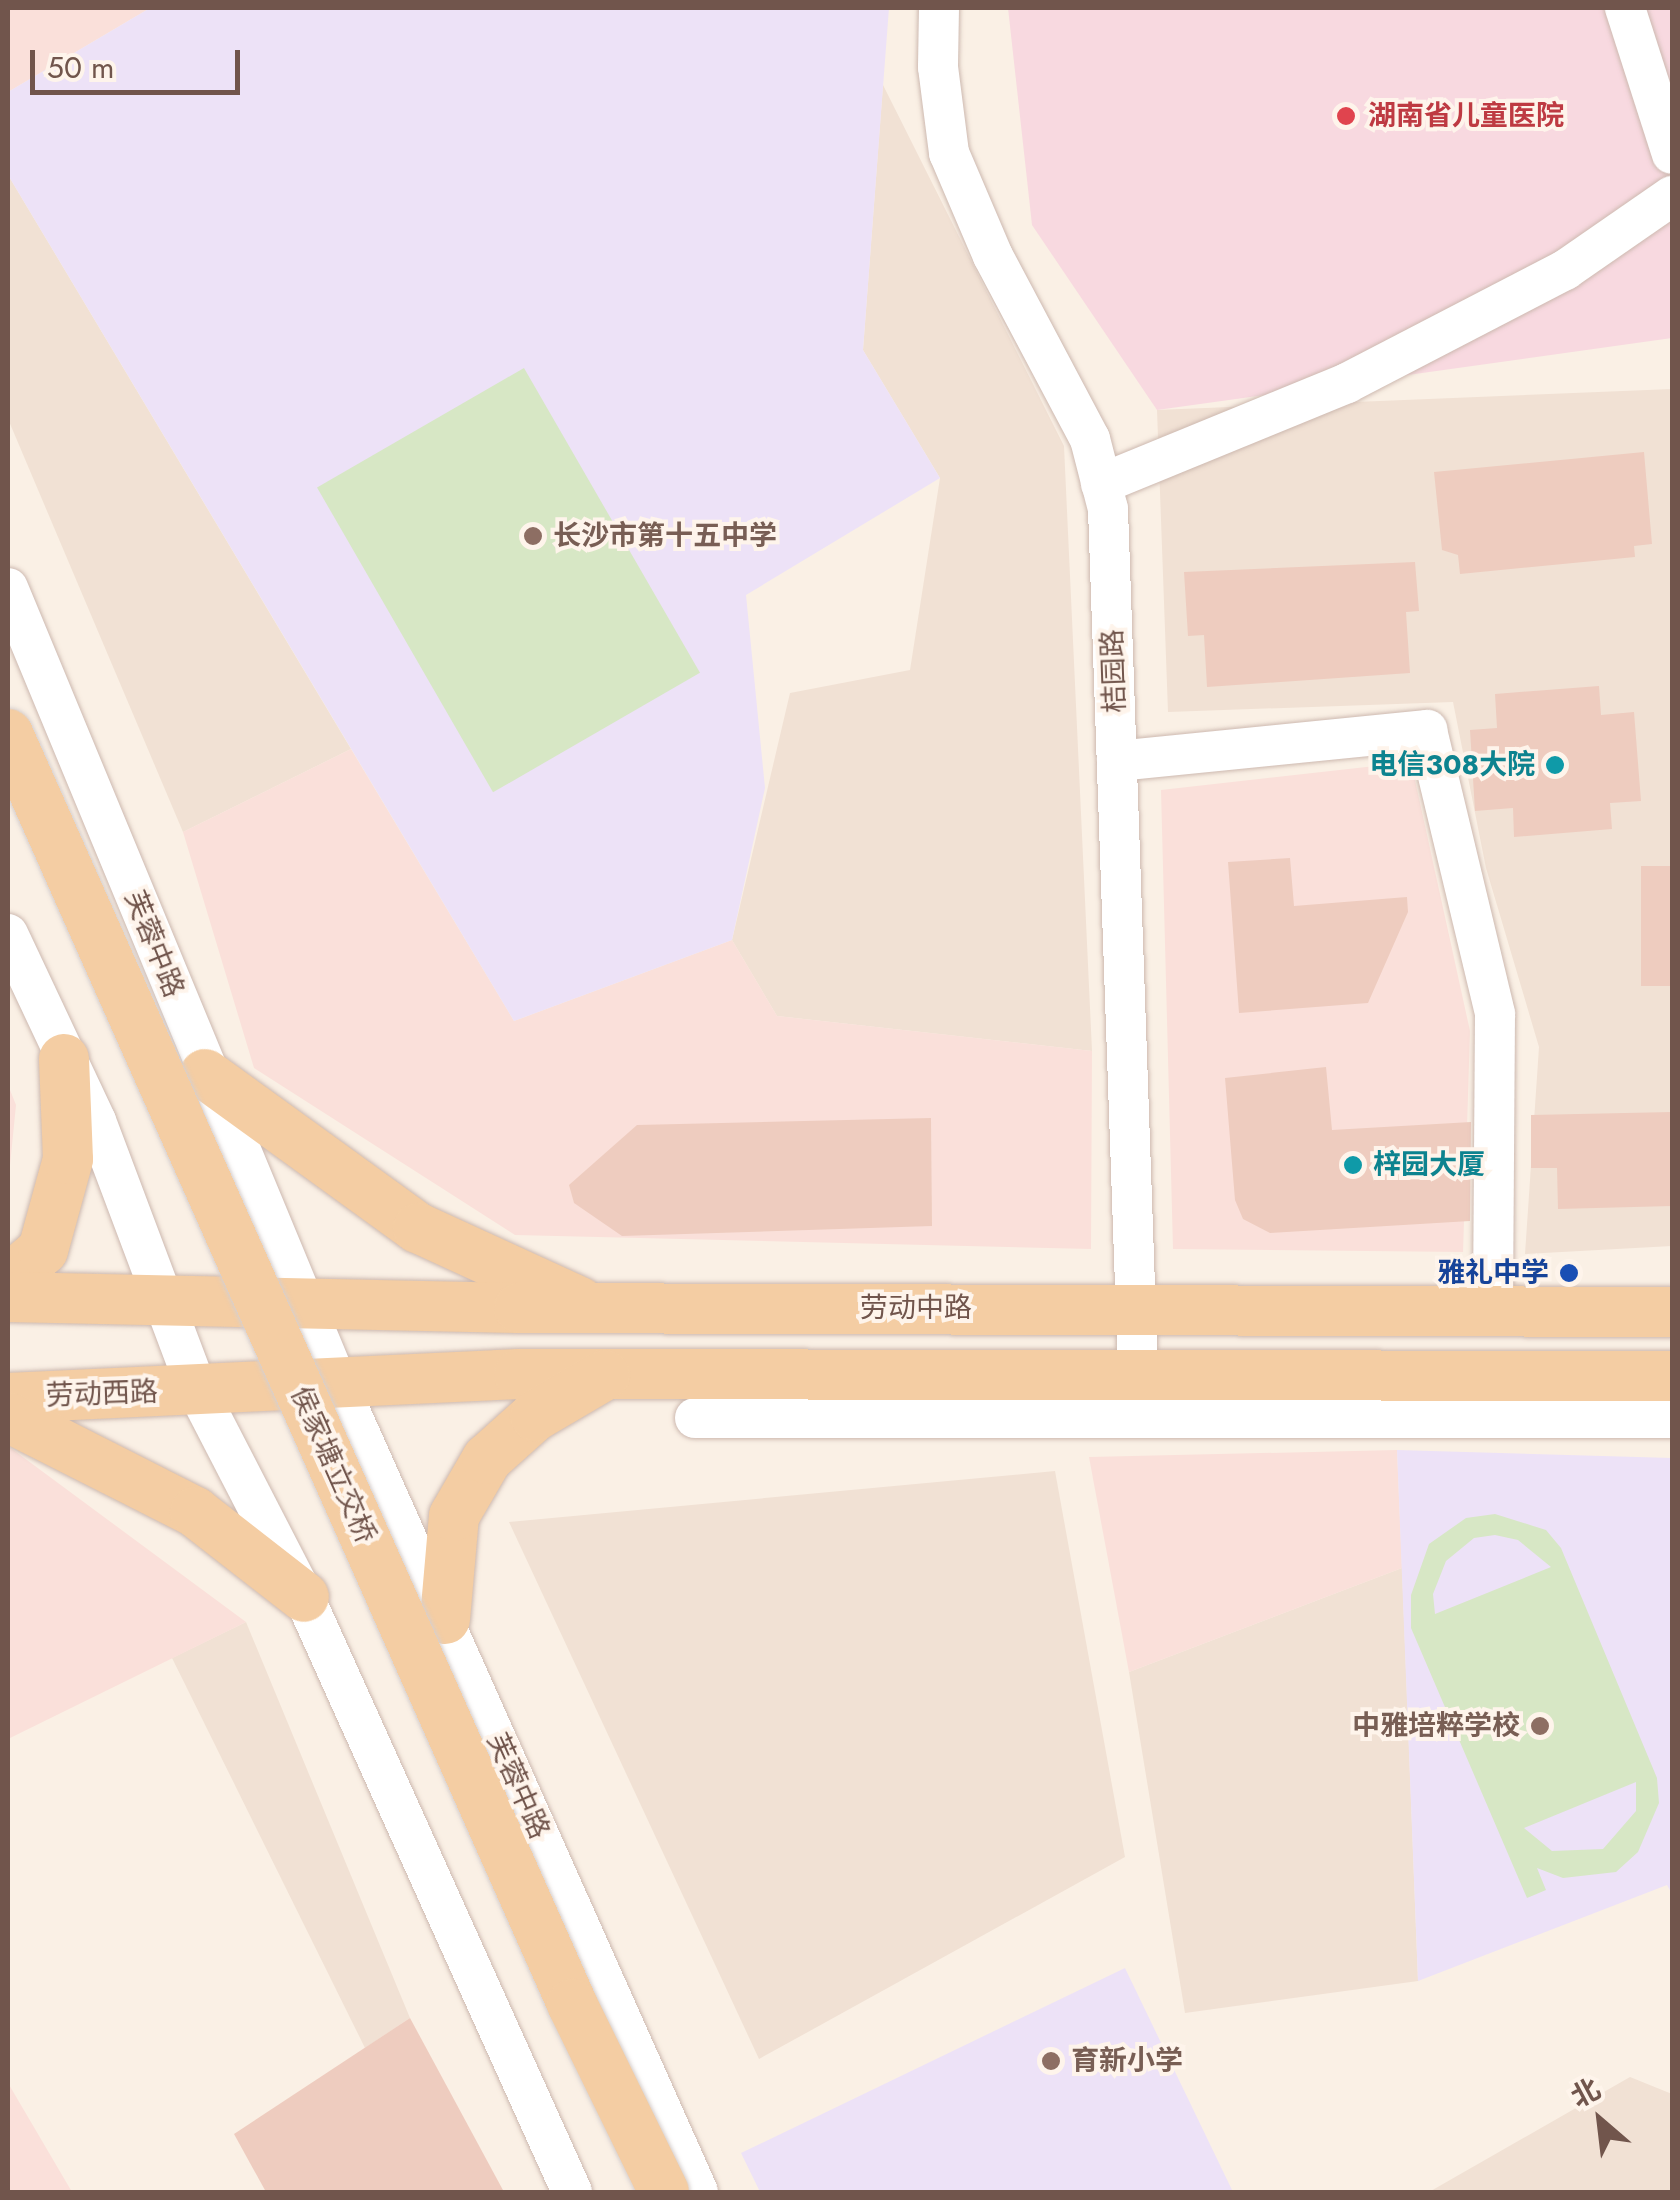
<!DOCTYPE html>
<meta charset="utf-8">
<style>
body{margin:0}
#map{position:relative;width:1680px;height:2200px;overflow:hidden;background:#faf0e5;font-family:Jost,"Noto Sans SC",sans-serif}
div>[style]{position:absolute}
.residential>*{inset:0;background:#f1e1d4}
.commercial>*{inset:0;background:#fae0da}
.education>*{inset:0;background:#ede2f7}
.medical>*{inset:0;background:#f8d9e0}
.green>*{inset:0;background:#d7e7c5;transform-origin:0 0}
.building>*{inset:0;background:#eeccbf;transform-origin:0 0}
.roads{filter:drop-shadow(0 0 2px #cdb9b0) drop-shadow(0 0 2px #cdb9b0)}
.minor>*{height:40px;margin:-20px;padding:0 20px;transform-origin:20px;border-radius:20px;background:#fff}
.major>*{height:50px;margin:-25px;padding:0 25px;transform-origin:25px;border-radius:25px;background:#f4cda3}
.bridges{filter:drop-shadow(0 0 2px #d7cfcd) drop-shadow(0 0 2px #d7cfcd)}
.major-bridge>*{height:50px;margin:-25px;padding:0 25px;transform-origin:25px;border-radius:25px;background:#f4cda3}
.dots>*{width:28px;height:28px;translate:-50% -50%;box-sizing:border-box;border:5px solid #fef4eb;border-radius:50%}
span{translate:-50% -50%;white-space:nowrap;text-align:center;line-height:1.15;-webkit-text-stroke:8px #fef4eb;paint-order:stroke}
.health-label{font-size:28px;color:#be3a42;font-weight:700}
.left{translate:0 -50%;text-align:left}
.education-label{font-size:28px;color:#785e54;font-weight:700}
.right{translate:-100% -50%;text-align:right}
.street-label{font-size:28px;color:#71554c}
.culture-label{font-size:28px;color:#0d838f;font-weight:700}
.transit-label{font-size:28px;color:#164399;font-weight:700}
.frame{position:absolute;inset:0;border:10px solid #71554c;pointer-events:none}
.north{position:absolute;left:1550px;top:2070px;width:100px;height:100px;-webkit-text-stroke:8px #fef4eb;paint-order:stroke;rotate:332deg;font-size:28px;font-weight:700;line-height:40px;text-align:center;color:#71554c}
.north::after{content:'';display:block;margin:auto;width:35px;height:45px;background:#71554c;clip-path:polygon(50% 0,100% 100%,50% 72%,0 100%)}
.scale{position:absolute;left:30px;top:50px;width:210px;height:45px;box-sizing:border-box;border:5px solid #71554c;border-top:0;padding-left:12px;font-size:30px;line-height:35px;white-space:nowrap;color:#71554c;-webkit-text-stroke:8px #fef4eb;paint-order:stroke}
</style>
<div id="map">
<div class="residential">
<i style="clip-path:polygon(883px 85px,1064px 446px,1092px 1051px,777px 1016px,732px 940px,790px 693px,910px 670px,940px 478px,863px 350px)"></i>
<i style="clip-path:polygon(8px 175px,351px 749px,183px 832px,8px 419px)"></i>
<i style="clip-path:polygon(1672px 389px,1672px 1246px,1525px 1254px,1539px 1047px,1486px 868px,1453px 702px,1168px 712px,1157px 410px)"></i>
<i style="clip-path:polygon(1055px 1471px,1125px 1857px,759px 2059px,509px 1522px)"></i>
<i style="clip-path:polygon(1402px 1568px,1418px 1981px,1185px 2013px,1129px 1672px)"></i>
<i style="clip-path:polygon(246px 1622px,410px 2018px,365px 2048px,172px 1658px)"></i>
<i style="clip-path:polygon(1630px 2077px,1672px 2094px,1672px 2192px,1429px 2192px)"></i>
</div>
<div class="commercial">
<i style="clip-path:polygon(8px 8px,150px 8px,8px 92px)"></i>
<i style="clip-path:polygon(351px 749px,514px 1021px,732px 940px,777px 1016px,1092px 1051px,1091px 1249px,515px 1235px,254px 1068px,183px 832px)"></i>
<i style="clip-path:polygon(1411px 762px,1470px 1031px,1463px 1252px,1173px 1249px,1161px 790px)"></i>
<i style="clip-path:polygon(8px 1085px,16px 1105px,8px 1185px)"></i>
<i style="clip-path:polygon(8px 1446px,246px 1622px,8px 1739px)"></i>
<i style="clip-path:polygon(1397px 1450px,1402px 1568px,1129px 1672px,1089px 1457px)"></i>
<i style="clip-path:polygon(8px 2083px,72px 2192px,8px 2192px)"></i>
</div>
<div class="education">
<i style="clip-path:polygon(150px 8px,889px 8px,863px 350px,940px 478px,746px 595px,765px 788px,732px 940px,514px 1021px,8px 175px,8px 92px)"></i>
<i style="clip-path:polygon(1397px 1450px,1672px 1458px,1672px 1894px,1667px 1885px,1418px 1981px)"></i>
<i style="clip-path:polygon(1125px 1968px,1233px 2192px,760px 2192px,741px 2153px)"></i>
</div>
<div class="medical">
<i style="clip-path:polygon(1008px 8px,1672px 8px,1672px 338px,1157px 410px,1032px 225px)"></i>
</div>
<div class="green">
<i style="left:524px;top:368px;width:352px;height:239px;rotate:60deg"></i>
<i style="clip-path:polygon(evenodd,1495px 1514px,1546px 1530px,1561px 1548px,1657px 1778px,1659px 1803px,1638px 1852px,1616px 1872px,1563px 1878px,1537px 1868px,1546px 1890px,1527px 1898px,1411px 1628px,1411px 1595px,1429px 1544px,1466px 1518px,1495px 1514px,1495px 1535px,1518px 1540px,1551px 1567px,1435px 1614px,1433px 1594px,1446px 1561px,1474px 1538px,1495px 1535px,1495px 1514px,1636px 1782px,1636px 1811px,1603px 1849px,1552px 1851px,1524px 1828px,1636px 1782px)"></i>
</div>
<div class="building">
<i style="clip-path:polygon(1644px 452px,1652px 544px,1634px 546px,1635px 557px,1460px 574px,1458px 555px,1442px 550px,1434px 472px)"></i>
<i style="clip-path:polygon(1415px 562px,1419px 611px,1406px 612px,1410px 673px,1207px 687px,1204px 635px,1188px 636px,1184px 572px)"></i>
<i style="clip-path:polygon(1599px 686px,1601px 715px,1634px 712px,1641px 801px,1610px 803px,1612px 829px,1514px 837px,1513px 808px,1475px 811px,1470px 730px,1497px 728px,1495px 694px)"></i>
<i style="clip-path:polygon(1290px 858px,1294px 906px,1407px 897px,1408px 912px,1368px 1003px,1239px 1013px,1228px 862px)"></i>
<i style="left:1672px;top:866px;width:120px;height:31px;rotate:90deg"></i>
<i style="clip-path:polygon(1326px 1067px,1332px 1130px,1471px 1122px,1470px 1221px,1270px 1233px,1243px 1219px,1235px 1200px,1225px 1078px)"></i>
<i style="clip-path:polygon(1672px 1112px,1672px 1206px,1558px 1209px,1557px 1168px,1531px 1168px,1531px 1115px)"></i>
<i style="clip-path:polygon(931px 1118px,932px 1226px,622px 1236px,574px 1203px,569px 1185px,637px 1125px)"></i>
<i style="clip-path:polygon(410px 2018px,504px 2192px,266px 2192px,234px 2134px)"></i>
</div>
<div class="roads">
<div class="minor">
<i style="left:939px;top:8px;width:59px;rotate:91deg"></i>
<i style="left:938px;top:67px;width:87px;rotate:82.7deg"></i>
<i style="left:949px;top:153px;width:112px;rotate:66.9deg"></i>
<i style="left:993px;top:256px;width:207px;rotate:62.1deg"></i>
<i style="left:1090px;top:439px;width:72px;rotate:75.6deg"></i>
<i style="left:1108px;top:509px;width:863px;rotate:88.01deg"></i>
<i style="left:1625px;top:8px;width:153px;rotate:72.2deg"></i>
<i style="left:1101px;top:484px;width:266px;rotate:-22.3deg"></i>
<i style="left:1347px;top:383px;width:246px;rotate:-27.4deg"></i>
<i style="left:1565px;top:270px;width:130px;rotate:-34.7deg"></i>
<i style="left:8px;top:588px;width:857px;rotate:67.5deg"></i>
<i style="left:336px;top:1380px;width:889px;rotate:65.97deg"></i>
<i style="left:1117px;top:761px;width:312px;rotate:-5.7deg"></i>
<i style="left:1427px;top:730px;width:292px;rotate:76.5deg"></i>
<i style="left:1495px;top:1014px;width:297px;rotate:90.4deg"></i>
<i style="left:8px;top:934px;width:207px;rotate:64.8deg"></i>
<i style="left:96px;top:1121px;width:287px;rotate:69.4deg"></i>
<i style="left:197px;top:1390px;width:233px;rotate:62.7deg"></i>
<i style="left:304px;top:1597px;width:653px;rotate:65.75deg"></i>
<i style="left:695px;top:1418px;width:977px"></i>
</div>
<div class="major">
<i style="left:205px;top:1074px;width:263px;rotate:35.9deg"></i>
<i style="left:418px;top:1228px;width:178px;rotate:24.6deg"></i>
<i style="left:8px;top:1280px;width:46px;rotate:-40.6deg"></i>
<i style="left:43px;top:1250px;width:94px;rotate:-74.6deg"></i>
<i style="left:68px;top:1159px;width:100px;rotate:-92.3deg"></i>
<i style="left:8px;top:1297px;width:511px;rotate:1.23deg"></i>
<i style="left:519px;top:1308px;width:1153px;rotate:0.2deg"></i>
<i style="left:8px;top:1398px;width:512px;rotate:-2.69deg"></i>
<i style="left:519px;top:1374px;width:1153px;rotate:0.1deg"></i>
<i style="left:8px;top:1417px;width:210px;rotate:26.9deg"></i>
<i style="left:195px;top:1512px;width:138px;rotate:37.9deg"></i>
<i style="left:445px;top:1619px;width:103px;rotate:-85deg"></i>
<i style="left:454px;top:1516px;width:66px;rotate:-59.9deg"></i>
<i style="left:487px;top:1459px;width:64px;rotate:-41.9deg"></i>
<i style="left:535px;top:1416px;width:81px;rotate:-30.4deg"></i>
</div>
</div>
<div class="bridges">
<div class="major-bridge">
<i style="left:8px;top:734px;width:1390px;rotate:66.05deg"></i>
<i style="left:572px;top:2004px;width:209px;rotate:63.9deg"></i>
</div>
</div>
<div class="dots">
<i style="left:1346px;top:116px;background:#e0444e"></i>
<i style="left:533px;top:536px;background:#8d6e63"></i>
<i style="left:1555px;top:765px;background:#0f9aa8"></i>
<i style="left:1353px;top:1165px;background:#0f9aa8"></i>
<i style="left:1569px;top:1273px;background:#1a4fb4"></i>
<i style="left:1540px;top:1726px;background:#8d6e63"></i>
<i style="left:1051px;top:2061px;background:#8d6e63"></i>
</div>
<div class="health-label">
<span class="left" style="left:1368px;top:116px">湖南省儿童医院</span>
</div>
<div class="education-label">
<span class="left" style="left:553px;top:536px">长沙市第十五中学</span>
<span class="right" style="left:1520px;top:1726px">中雅培粹学校</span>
<span class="left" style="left:1071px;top:2061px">育新小学</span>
</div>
<div class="street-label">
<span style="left:1114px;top:671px;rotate:-92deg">桔园路</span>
<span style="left:154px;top:944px;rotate:68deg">芙蓉中路</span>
<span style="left:916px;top:1308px">劳动中路</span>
<span style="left:102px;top:1394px;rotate:-2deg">劳动西路</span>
<span style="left:333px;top:1465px;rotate:66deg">侯家塘立交桥</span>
<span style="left:518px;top:1786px;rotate:66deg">芙蓉中路</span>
</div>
<div class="culture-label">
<span class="right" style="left:1535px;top:765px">电信308大院</span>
<span class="left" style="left:1373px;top:1165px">梓园大厦</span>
</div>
<div class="transit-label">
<span class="right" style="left:1549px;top:1273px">雅礼中学</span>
</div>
<div class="frame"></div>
<div class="north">北</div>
<div class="scale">50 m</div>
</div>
